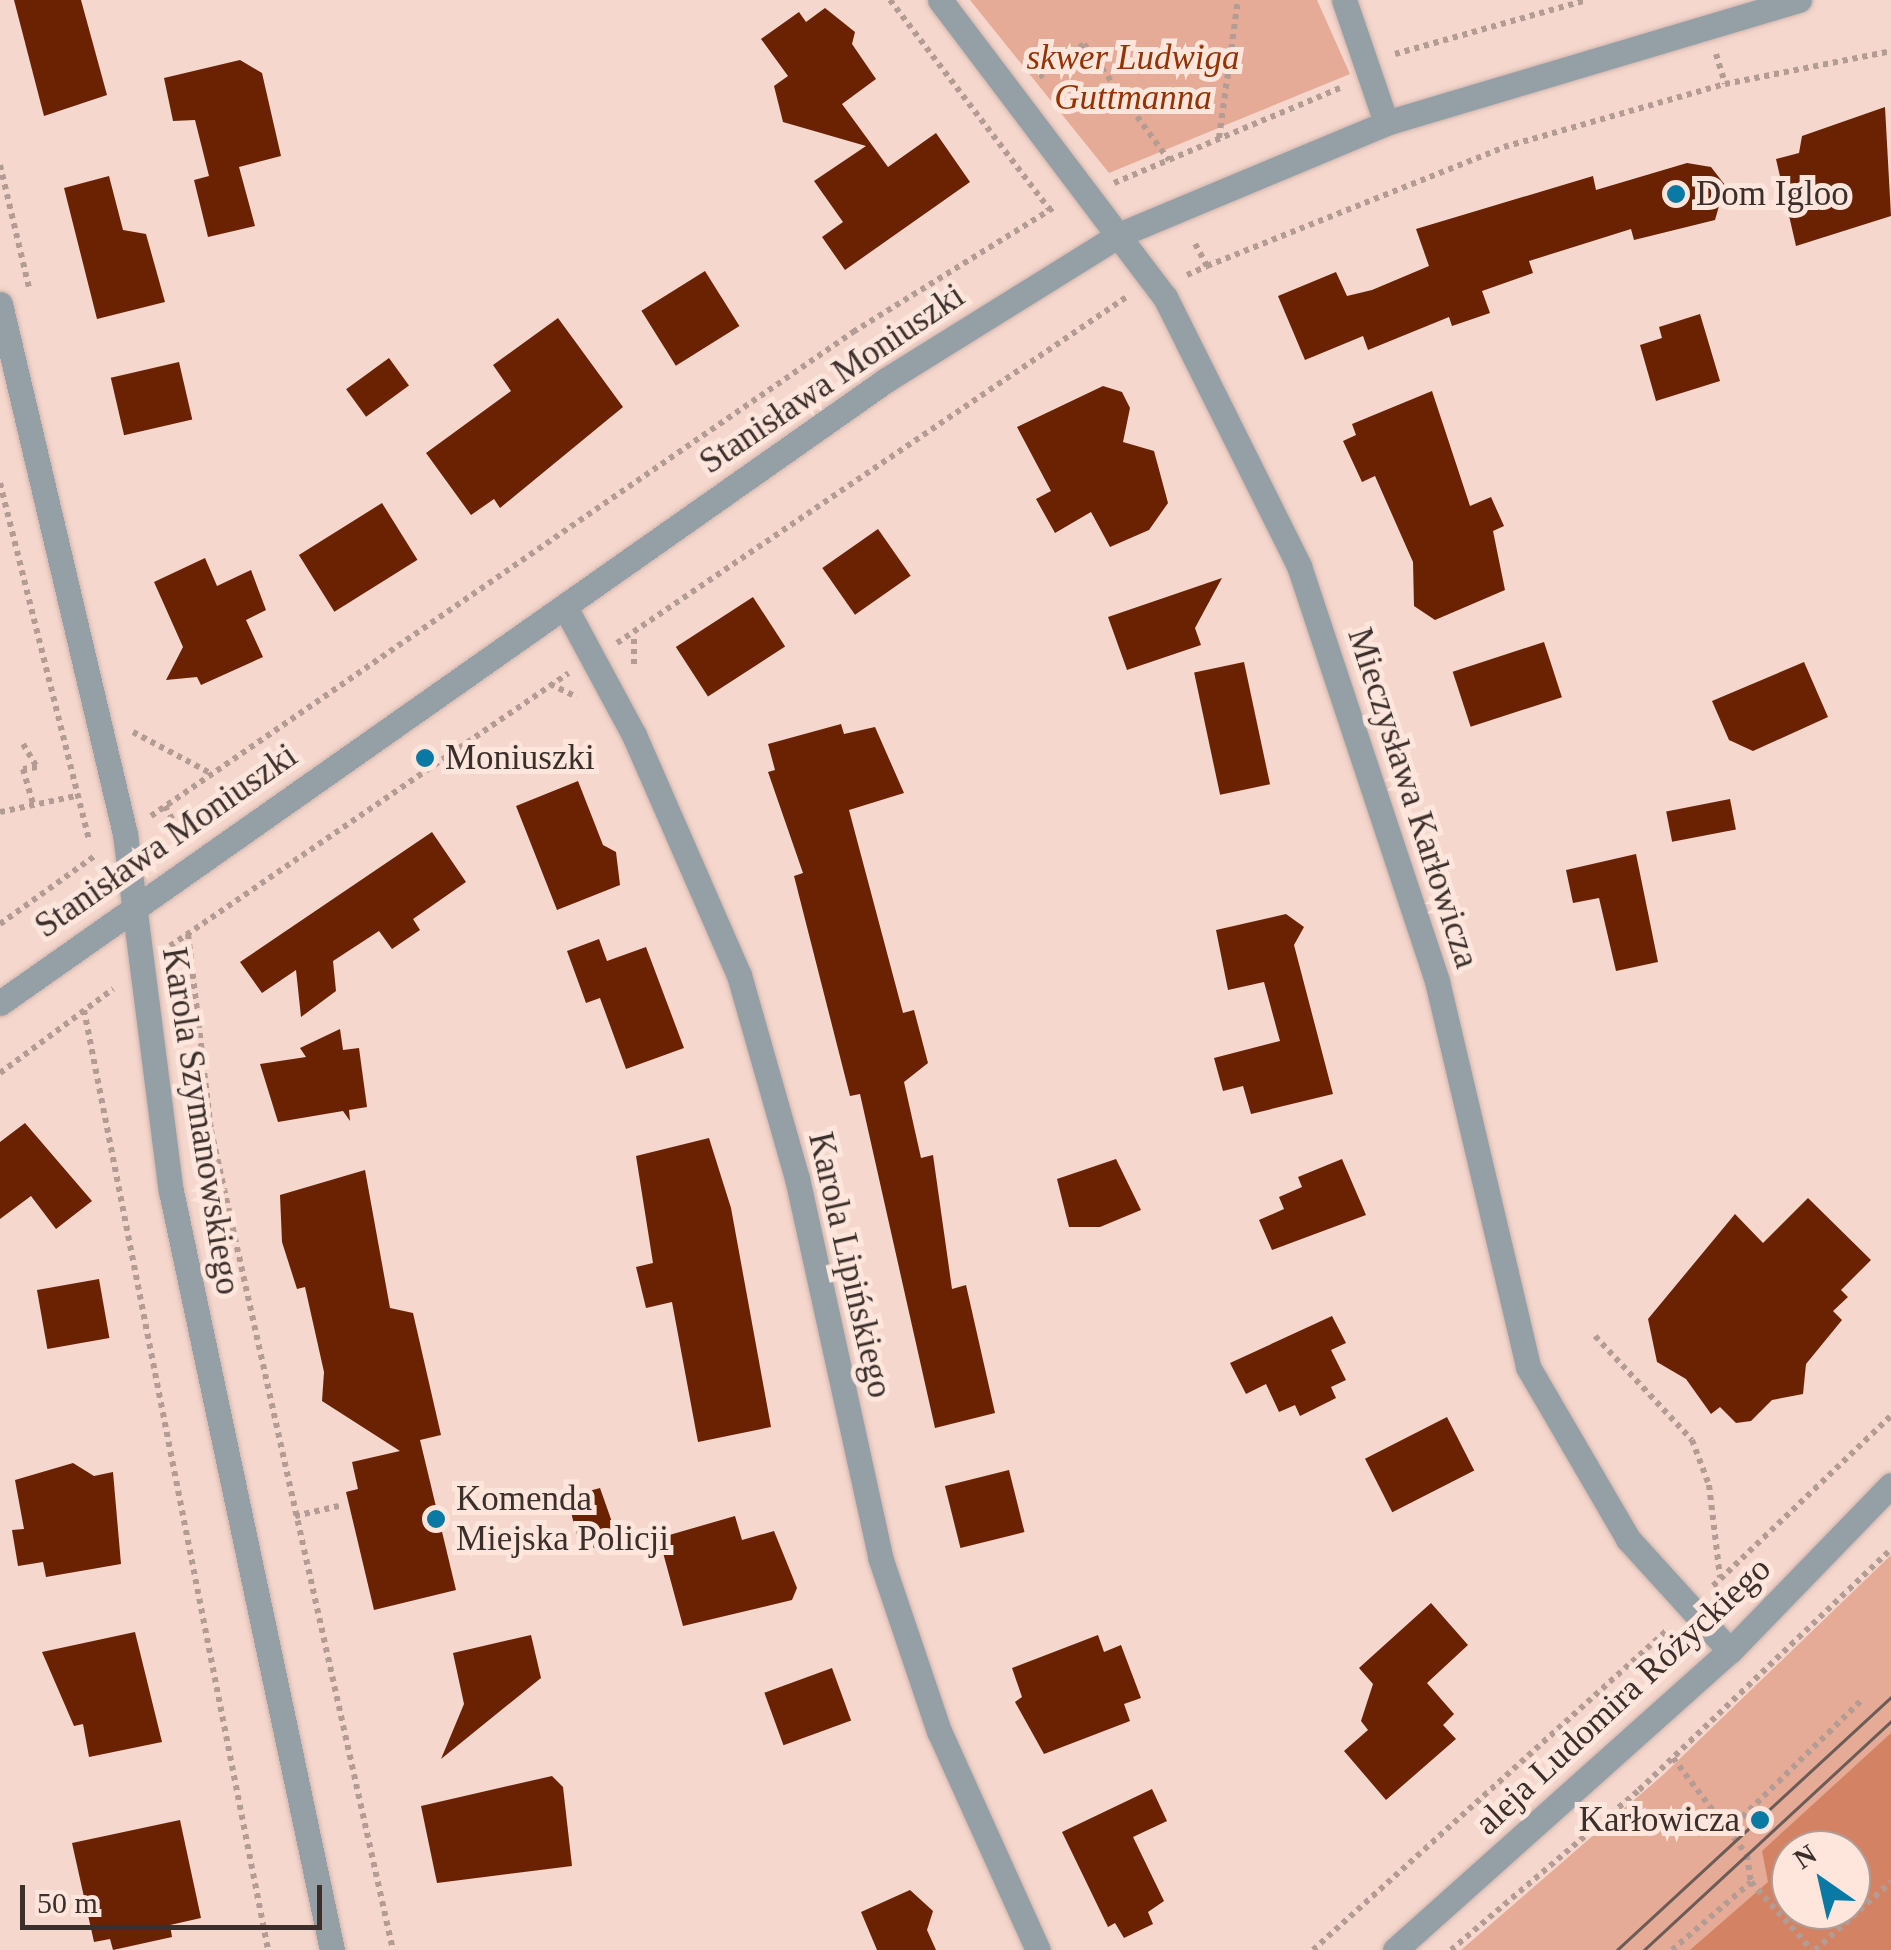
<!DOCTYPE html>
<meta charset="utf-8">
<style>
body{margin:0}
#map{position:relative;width:1891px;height:1950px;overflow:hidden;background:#f5d7cd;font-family:"Times New Roman",serif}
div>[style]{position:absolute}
.green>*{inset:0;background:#e6ab96}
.forest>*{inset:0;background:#d48264}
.building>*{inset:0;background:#6b2202;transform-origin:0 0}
.path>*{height:6px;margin-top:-3px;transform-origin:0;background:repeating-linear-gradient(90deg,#b39c94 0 5px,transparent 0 10px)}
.roads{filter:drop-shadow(0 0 2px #d0b5ad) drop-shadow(0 0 2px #d0b5ad)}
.minor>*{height:25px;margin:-12.5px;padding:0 12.5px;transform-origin:12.5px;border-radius:12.5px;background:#94a0a6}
.tertiary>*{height:25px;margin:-12.5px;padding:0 12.5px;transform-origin:12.5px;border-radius:12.5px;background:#94a0a6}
.tram>*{height:2.5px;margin:-1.25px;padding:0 1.25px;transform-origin:1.25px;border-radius:1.25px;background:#6c5c57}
.dots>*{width:28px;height:28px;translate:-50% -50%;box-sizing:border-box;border:5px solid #fee6dd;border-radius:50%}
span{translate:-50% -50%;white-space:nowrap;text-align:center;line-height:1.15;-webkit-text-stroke:10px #fee6dd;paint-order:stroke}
.park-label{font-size:35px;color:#943202;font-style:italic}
.poi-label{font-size:35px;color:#3a2f2b}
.left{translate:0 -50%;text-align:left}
.right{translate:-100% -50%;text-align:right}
.street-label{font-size:35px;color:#3a2f2b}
.north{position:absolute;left:1771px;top:1830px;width:100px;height:100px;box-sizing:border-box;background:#fee6dd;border:2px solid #b09d96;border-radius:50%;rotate:326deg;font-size:28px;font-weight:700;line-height:40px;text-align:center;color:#3a2f2b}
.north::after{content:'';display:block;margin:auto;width:35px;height:45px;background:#0a79a3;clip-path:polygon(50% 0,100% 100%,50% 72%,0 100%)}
.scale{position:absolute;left:20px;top:1885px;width:302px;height:45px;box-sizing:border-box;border:5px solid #3a2f2b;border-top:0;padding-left:12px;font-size:30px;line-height:35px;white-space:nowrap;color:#3a2f2b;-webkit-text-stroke:8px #fee6dd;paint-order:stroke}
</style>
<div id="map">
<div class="green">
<i style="clip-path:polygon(970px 0,1317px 0,1350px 74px,1109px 173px)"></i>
<i style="clip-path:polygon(evenodd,1891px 1555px,1891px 1950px,1461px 1950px,1664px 1774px,1891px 1555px,1791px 1850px,1851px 1850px,1851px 1910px,1791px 1910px,1791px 1850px)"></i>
</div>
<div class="forest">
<i style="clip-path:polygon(evenodd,1891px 1733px,1891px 1950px,1690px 1950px,1768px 1882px,1762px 1851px,1891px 1733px,1791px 1850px,1851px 1850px,1851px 1910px,1791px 1910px,1791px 1850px)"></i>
</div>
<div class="building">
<i style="clip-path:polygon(14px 0,81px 0,107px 95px,44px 116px)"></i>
<i style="clip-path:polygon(825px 8px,855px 32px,852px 44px,876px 79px,842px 104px,888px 167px,936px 133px,970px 182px,845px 270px,822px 237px,843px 222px,814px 181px,866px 146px,783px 122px,774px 86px,788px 76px,761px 39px,799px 12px,806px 22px)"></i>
<i style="clip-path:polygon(240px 60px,262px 73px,281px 156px,239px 167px,255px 226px,208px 237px,194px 180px,209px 176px,195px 120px,173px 121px,164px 78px)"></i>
<i style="clip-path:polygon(1885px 107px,1891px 216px,1796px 246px,1776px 159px,1799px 153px,1802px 136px)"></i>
<i style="clip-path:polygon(1687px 163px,1711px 167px,1725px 185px,1715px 220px,1634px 240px,1631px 229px,1529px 261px,1533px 273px,1482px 291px,1490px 313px,1452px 326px,1449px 317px,1368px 350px,1363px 336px,1305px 360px,1278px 296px,1336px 272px,1347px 296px,1372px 290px,1429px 266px,1416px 229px,1593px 176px,1596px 190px)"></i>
<i style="clip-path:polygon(109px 176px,123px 230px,146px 234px,165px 302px,97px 319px,64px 188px)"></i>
<i style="left:705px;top:271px;width:65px;height:75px;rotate:58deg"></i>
<i style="clip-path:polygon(1700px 314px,1720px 381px,1656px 401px,1640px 345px,1662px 338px,1659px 327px)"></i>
<i style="clip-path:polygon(558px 318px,623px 407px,500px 508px,494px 499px,471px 515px,426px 453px,511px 391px,493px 365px)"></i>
<i style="left:389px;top:358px;width:34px;height:53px;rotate:54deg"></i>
<i style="left:179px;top:362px;width:59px;height:70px;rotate:77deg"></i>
<i style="clip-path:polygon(1103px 386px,1122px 392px,1130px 408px,1123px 442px,1154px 451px,1168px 503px,1149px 530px,1110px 547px,1091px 512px,1055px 533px,1036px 499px,1051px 491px,1017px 427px)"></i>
<i style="clip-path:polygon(1432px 391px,1470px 506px,1491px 497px,1504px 526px,1493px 531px,1505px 590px,1435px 620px,1414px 606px,1413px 562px,1375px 476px,1362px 482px,1343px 441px,1356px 435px,1352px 424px)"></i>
<i style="left:382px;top:503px;width:67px;height:98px;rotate:58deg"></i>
<i style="left:878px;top:529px;width:57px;height:68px;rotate:55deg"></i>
<i style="clip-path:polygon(205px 558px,217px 586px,251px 570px,266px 610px,246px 620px,263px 657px,201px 685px,197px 677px,166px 680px,183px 647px,154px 582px)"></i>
<i style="clip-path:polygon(1222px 578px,1195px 628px,1201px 645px,1127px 670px,1108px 617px)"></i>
<i style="left:753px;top:597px;width:59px;height:92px;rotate:57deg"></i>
<i style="left:1544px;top:642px;width:58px;height:96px;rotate:72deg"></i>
<i style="left:1244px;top:662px;width:125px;height:51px;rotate:78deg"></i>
<i style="clip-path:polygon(1804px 662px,1828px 717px,1753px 751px,1729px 740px,1712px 701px)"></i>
<i style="clip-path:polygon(841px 724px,844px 734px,875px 727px,904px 793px,849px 810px,903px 1013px,914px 1010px,928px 1063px,904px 1082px,921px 1158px,933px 1155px,952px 1289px,966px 1285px,995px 1413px,935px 1428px,860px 1094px,850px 1096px,794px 876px,803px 873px,768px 772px,775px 770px,768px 744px)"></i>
<i style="clip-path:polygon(578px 781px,603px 845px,616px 852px,620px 885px,557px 910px,516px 806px)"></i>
<i style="left:1730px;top:799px;width:31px;height:65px;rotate:79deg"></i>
<i style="clip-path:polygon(432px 832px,466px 882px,413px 919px,420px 930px,392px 949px,379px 931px,333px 961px,336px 991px,301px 1017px,296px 970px,262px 993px,240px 962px)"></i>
<i style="clip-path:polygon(1636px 854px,1658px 962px,1616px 971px,1599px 898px,1573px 903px,1566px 870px)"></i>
<i style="clip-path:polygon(1286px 914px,1304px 927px,1294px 945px,1333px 1094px,1251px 1114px,1243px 1086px,1223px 1091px,1214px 1058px,1280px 1041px,1264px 982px,1228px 990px,1216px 930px)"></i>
<i style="clip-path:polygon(599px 939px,607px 961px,646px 947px,684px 1048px,626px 1069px,600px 998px,586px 1003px,567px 951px)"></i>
<i style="clip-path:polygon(340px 1029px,343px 1050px,359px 1048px,367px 1107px,349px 1110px,350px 1121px,343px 1111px,278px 1122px,260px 1064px,306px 1057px,300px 1048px)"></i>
<i style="clip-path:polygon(25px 1123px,92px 1201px,56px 1229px,31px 1196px,0 1219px,0 1142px)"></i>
<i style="clip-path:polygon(709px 1138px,731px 1208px,771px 1427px,698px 1442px,672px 1302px,646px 1308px,636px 1267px,653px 1263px,636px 1156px)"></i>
<i style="clip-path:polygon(1116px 1159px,1141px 1210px,1100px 1227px,1069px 1227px,1057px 1179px)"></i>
<i style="clip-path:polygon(1342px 1159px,1366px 1215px,1272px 1250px,1259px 1220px,1284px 1209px,1279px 1197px,1302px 1187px,1298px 1177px)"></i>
<i style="clip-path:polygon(365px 1170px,390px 1308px,413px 1313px,441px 1435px,420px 1440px,456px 1590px,374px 1610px,346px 1492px,358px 1489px,352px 1462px,400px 1451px,322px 1401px,324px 1372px,305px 1287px,297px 1289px,282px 1242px,280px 1195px)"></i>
<i style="clip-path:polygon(1808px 1198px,1871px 1260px,1841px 1290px,1848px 1297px,1833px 1311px,1842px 1320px,1806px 1364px,1803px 1394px,1772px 1400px,1751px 1421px,1736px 1423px,1720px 1407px,1711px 1414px,1686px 1379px,1657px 1362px,1648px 1319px,1735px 1214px,1763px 1243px)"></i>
<i style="left:99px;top:1279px;width:60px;height:63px;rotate:80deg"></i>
<i style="clip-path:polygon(1332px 1316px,1346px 1343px,1331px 1350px,1346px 1380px,1331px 1387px,1336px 1398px,1300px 1416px,1295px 1405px,1279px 1412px,1266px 1384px,1246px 1394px,1230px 1363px)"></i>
<i style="left:1447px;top:1417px;width:60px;height:92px;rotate:63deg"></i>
<i style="clip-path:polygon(73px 1463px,94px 1476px,113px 1472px,121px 1564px,46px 1577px,43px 1562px,18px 1566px,12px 1530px,24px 1529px,15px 1480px)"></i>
<i style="left:1009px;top:1470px;width:64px;height:66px;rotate:76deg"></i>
<i style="clip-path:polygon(600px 1488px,619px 1542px,581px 1551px,567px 1497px)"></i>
<i style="clip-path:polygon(735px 1516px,742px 1540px,774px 1531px,797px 1588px,792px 1600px,683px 1626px,659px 1538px)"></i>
<i style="clip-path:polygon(1431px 1603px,1468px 1645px,1427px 1683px,1454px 1714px,1443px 1725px,1456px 1739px,1386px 1800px,1344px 1751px,1368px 1730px,1361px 1721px,1373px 1684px,1359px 1668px)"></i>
<i style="clip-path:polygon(135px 1632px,162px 1742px,89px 1757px,83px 1724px,74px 1726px,42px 1652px)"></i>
<i style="clip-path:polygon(531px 1635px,541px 1678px,441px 1759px,464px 1704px,453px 1653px)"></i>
<i style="clip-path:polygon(1098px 1635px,1104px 1652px,1121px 1645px,1141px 1698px,1124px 1704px,1130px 1721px,1044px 1754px,1015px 1702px,1022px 1697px,1012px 1668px)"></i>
<i style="left:832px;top:1668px;width:56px;height:72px;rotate:70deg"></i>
<i style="clip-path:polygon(552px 1776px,563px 1787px,572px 1866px,437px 1883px,421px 1806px)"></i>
<i style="clip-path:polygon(1152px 1789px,1167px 1821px,1133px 1837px,1164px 1901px,1148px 1912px,1153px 1924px,1124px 1938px,1115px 1923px,1108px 1927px,1062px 1832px)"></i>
<i style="clip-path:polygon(180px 1820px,201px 1918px,170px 1925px,172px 1937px,113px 1950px,110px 1939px,94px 1942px,72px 1843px)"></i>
<i style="clip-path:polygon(910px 1890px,933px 1911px,927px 1930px,936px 1950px,877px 1950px,861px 1912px)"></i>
</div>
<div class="path">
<i style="left:890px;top:0;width:264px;rotate:52.7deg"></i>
<i style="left:1395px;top:54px;width:199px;rotate:-15.7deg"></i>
<i style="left:1716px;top:54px;width:31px;rotate:73deg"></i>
<i style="left:1039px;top:77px;width:56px;rotate:-36.3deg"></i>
<i style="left:1084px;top:44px;width:144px;rotate:53.8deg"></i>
<i style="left:1219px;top:138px;width:139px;rotate:-82.2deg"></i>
<i style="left:0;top:165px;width:126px;rotate:76.7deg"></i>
<i style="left:1114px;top:183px;width:247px;rotate:-22.8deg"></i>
<i style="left:1207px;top:266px;width:320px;rotate:-21.8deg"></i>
<i style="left:1504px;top:147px;width:230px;rotate:-15.9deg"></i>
<i style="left:1725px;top:84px;width:169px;rotate:-11.2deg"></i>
<i style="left:1187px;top:275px;width:22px;rotate:-24deg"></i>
<i style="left:1207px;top:266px;width:26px;rotate:-118deg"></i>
<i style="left:0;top:483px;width:369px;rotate:76deg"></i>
<i style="left:617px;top:643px;width:618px;rotate:-34.18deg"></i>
<i style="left:634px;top:664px;width:30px;rotate:-90deg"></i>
<i style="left:550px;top:684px;width:30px;rotate:26deg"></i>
<i style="left:133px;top:732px;width:87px;rotate:28deg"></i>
<i style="left:23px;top:744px;width:27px;rotate:59deg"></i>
<i style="left:37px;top:767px;width:14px;rotate:172deg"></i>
<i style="left:23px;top:769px;width:37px;rotate:74deg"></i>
<i style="left:165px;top:806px;width:21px;rotate:61deg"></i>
<i style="left:0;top:812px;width:78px;rotate:-11.9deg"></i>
<i style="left:151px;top:816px;width:853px;rotate:-34.58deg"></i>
<i style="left:853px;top:332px;width:239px;rotate:-31.8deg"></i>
<i style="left:0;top:924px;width:118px;rotate:-35.7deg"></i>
<i style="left:188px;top:934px;width:197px;rotate:83.3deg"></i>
<i style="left:211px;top:1130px;width:840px;rotate:77.49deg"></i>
<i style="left:170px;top:946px;width:483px;rotate:-34.4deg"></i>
<i style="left:84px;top:1010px;width:958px;rotate:78.92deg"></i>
<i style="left:0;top:1073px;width:141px;rotate:-36.6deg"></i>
<i style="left:1595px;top:1336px;width:142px;rotate:47deg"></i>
<i style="left:1692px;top:1440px;width:48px;rotate:69.3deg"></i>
<i style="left:1709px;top:1485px;width:93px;rotate:83.2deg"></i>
<i style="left:295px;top:1516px;width:45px;rotate:-12.8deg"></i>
<i style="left:1713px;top:1586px;width:246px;rotate:-43.7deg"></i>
<i style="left:1673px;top:1758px;width:122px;rotate:52.7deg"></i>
<i style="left:1747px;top:1855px;width:27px;rotate:82deg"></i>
<i style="left:1751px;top:1882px;width:91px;rotate:48.1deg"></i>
<i style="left:1728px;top:1831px;width:189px;rotate:-44.4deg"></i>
<i style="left:1313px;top:1950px;width:479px;rotate:-42.1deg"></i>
<i style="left:1451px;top:1950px;width:247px;rotate:-40.4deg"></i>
<i style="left:1639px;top:1790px;width:349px;rotate:-43.7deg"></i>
<i style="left:1672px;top:1950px;width:104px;rotate:-40.7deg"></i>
<i style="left:1815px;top:1950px;width:102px;rotate:-41.8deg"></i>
</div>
<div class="roads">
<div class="minor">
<i style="left:940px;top:0;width:373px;rotate:52.9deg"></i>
<i style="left:1165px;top:297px;width:301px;rotate:63.5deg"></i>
<i style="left:1299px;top:566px;width:437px;rotate:71.6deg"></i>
<i style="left:1437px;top:981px;width:397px;rotate:76.7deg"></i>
<i style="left:1528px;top:1367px;width:199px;rotate:59.8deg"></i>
<i style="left:1628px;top:1539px;width:151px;rotate:47.7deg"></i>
<i style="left:1344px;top:0;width:130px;rotate:71.1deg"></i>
<i style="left:0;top:304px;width:545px;rotate:76.73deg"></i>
<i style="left:125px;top:834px;width:360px;rotate:82.7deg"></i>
<i style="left:171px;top:1191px;width:776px;rotate:78.02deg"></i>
<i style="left:565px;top:607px;width:145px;rotate:61.7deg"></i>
<i style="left:634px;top:735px;width:262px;rotate:66.4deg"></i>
<i style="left:739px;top:975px;width:211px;rotate:74.1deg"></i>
<i style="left:797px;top:1178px;width:388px;rotate:77.6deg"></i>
<i style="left:880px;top:1557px;width:184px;rotate:71.3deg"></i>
<i style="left:939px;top:1731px;width:240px;rotate:65.7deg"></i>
</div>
<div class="tertiary">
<i style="left:0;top:1003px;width:1083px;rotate:-35.11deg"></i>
<i style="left:886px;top:380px;width:277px;rotate:-31.9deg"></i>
<i style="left:1121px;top:234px;width:287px;rotate:-22.7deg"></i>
<i style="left:1386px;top:123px;width:431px;rotate:-16.6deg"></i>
<i style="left:1395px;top:1950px;width:449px;rotate:-41.8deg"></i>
<i style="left:1730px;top:1651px;width:231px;rotate:-45.9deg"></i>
</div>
</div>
<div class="tram">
<i style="left:1617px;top:1950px;width:373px;rotate:-42.7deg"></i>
<i style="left:1644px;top:1950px;width:337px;rotate:-42.8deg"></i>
</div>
<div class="dots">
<i style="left:1676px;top:194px;background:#0a79a3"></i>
<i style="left:425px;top:758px;background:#0a79a3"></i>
<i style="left:436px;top:1519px;background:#0a79a3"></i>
<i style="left:1760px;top:1820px;background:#0a79a3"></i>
</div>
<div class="park-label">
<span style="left:1133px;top:78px">skwer Ludwiga<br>Guttmanna</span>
</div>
<div class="poi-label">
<span class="left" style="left:1696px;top:194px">Dom Igloo</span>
<span class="left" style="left:445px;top:758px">Moniuszki</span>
<span class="left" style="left:456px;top:1519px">Komenda<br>Miejska Policji</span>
<span class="right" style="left:1740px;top:1820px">Karłowicza</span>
</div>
<div class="street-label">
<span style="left:832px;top:379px;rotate:-34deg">Stanisława Moniuszki</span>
<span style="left:1413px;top:798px;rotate:72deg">Mieczysława Karłowicza</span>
<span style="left:166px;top:841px;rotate:-35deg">Stanisława Moniuszki</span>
<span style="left:201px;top:1121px;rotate:81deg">Karola Szymanowskiego</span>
<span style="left:850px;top:1265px;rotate:77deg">Karola Lipińskiego</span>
<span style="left:1623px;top:1696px;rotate:-43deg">aleja Ludomira Różyckiego</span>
</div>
<div class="north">N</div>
<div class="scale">50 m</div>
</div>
